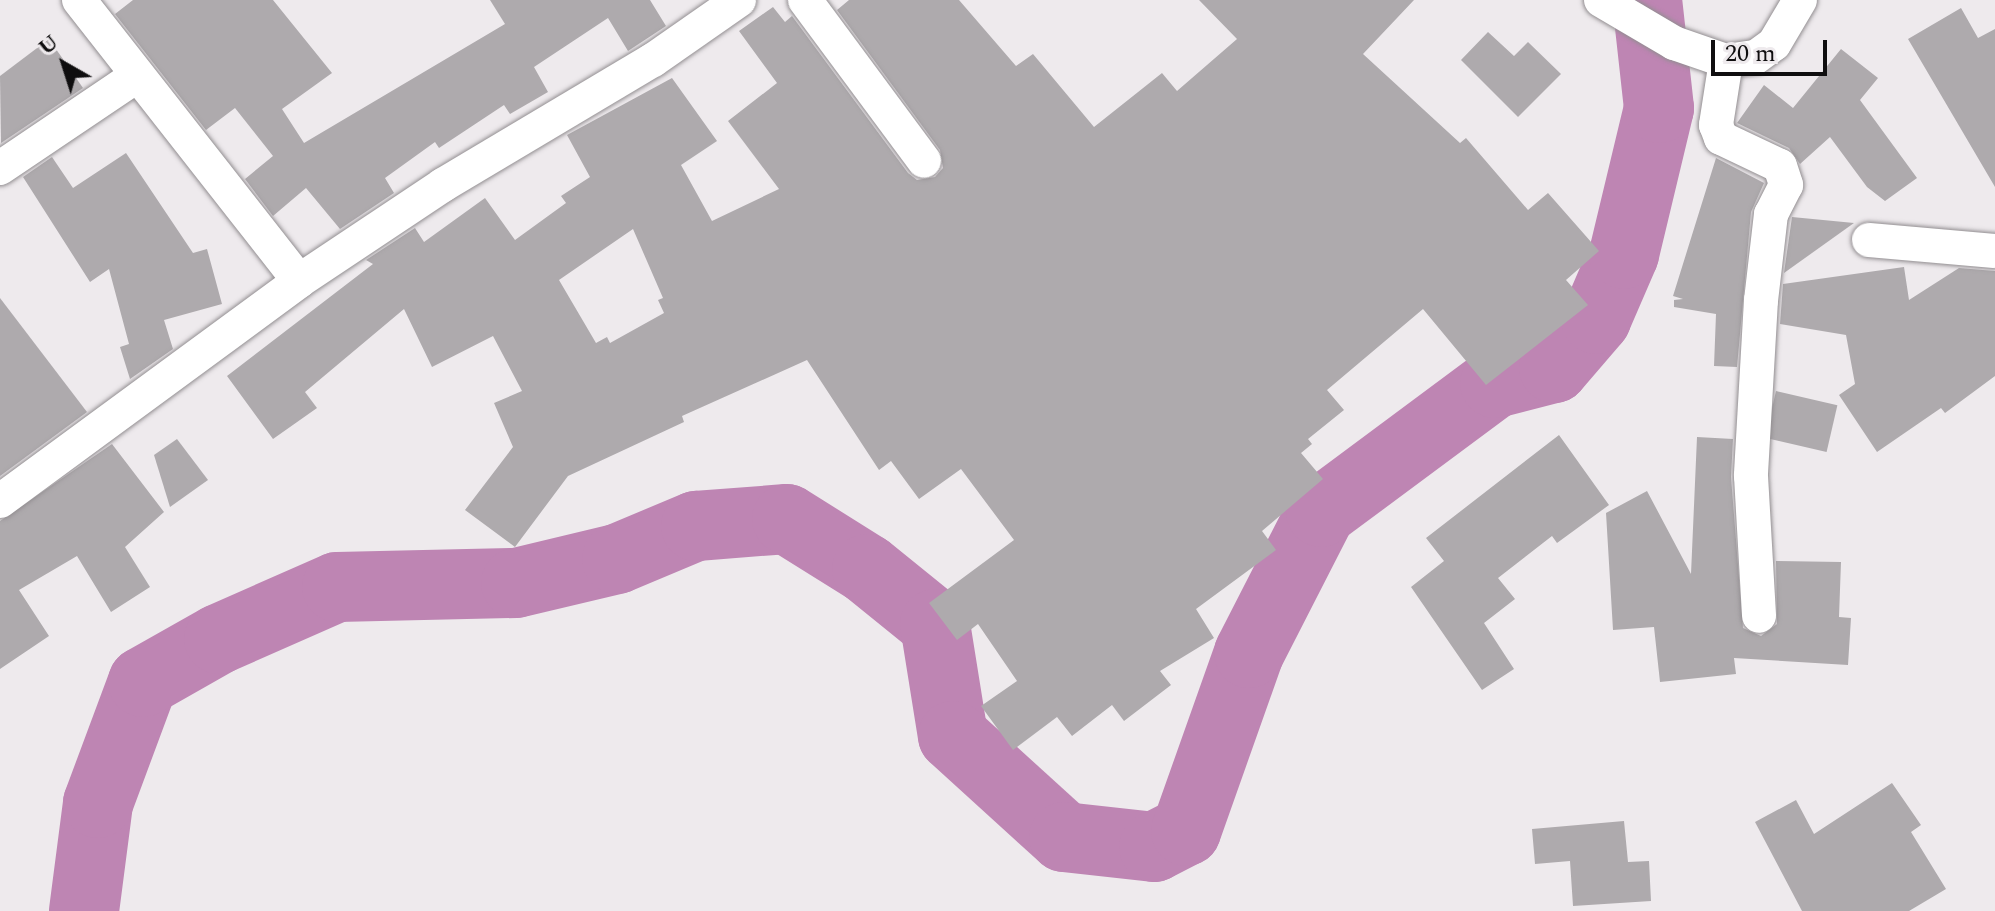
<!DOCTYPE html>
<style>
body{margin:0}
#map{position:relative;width:1995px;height:911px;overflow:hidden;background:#eeeaed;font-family:Spectral,serif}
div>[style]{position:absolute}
.river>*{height:70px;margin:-35px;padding:0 35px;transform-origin:35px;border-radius:35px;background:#be85b3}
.building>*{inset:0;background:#aeaaad;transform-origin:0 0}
.roads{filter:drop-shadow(0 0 2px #928e91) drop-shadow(0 0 2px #928e91)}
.street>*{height:34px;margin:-17px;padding:0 17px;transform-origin:17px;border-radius:17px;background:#fff}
span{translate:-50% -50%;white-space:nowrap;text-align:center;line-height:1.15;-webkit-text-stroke:6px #eeeaed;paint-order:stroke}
.north{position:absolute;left:24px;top:24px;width:80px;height:80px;-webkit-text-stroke:6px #eeeaed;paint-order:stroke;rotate:321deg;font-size:22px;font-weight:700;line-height:32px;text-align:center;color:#0f0e0f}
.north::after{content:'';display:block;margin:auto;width:28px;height:36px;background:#0f0e0f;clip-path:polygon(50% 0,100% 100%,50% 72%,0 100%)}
.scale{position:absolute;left:1711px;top:40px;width:116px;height:36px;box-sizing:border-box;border:4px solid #0f0e0f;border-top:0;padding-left:10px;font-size:24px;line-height:28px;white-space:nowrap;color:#0f0e0f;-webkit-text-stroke:6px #eeeaed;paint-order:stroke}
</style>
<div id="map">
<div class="river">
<i style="left:84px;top:911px;width:109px;rotate:-82.6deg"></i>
<i style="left:98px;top:803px;width:129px;rotate:-69.6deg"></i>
<i style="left:143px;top:682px;width:87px;rotate:-29.5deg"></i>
<i style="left:219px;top:639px;width:129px;rotate:-23.8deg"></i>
<i style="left:337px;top:587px;width:179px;rotate:-1.3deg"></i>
<i style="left:516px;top:583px;width:104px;rotate:-13.4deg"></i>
<i style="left:617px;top:559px;width:86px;rotate:-22.7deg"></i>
<i style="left:696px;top:526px;width:91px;rotate:-4.4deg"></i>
<i style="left:787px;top:519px;width:94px;rotate:32deg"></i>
<i style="left:867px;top:569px;width:87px;rotate:39deg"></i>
<i style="left:935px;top:624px;width:113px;rotate:80.9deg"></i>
<i style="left:953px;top:736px;width:150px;rotate:42.3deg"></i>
<i style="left:1064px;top:837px;width:91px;rotate:6.3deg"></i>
<i style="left:1154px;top:847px;width:36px;rotate:-27deg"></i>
<i style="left:1186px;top:831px;width:189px;rotate:-70.5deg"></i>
<i style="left:1249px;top:653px;width:158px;rotate:-62.9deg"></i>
<i style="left:1321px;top:512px;width:217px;rotate:-36.6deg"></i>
<i style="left:1495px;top:383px;width:61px;rotate:-14.3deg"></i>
<i style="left:1554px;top:368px;width:65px;rotate:-49.4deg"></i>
<i style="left:1596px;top:319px;width:71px;rotate:-66.7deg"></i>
<i style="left:1624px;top:254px;width:150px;rotate:-76.5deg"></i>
<i style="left:1659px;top:108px;width:109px;rotate:-96.3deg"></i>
</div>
<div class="building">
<i style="clip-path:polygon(133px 0,273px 0,332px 73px,282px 109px,304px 143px,505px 24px,490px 0,650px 0,666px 26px,628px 51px,608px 18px,534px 67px,548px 92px,510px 114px,504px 105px,439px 148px,435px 142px,385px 178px,394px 193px,340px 229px,306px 188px,273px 216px,245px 179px,273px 156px,235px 108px,206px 130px,115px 14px)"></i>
<i style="clip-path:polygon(evenodd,849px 0,959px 0,1016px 66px,1033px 54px,1094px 127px,1162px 73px,1177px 91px,1237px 39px,1199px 0,1414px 0,1363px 54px,1460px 143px,1466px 138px,1528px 210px,1548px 193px,1599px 251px,1566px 280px,1588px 305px,1486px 385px,1423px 309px,1327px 390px,1344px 410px,1308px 439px,1312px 444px,1301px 453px,1323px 479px,1262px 531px,1276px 550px,1196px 609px,1214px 638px,1160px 671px,1171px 685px,1124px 721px,1112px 705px,1072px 736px,1057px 717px,1013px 750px,981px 706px,1017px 681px,978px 624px,957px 640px,929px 603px,1014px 540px,961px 469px,919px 499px,891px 461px,879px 470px,807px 360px,682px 416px,684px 422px,568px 476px,515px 547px,465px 510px,513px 447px,494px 403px,522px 391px,493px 336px,432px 367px,404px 309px,305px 392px,317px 408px,273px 439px,227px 376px,373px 264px,366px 260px,415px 228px,424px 242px,485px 198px,515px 240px,566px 203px,561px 196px,590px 177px,567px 135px,672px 78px,717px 141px,681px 165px,712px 221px,779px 189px,728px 121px,777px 83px,739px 31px,773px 7px,785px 22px,792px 16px,908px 173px,917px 180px,935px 177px,943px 168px,940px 150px,837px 10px,849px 0,633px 229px,663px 298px,658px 300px,664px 313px,610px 343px,607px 337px,596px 343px,559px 280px,633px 229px)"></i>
<i style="clip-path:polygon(1961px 8px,1978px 38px,1995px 29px,1995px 187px,1908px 39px)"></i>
<i style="clip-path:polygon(1488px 32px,1514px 56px,1528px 42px,1561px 74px,1518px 117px,1461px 60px)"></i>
<i style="clip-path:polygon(49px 39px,83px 88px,1px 143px,0 76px)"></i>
<i style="clip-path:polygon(1841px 49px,1878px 78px,1860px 100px,1917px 178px,1885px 201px,1867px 187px,1830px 137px,1800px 164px,1789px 148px,1737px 123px,1764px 85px,1793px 108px)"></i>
<i style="clip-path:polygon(126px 153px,193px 253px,207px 249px,222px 304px,164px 320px,173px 349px,130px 379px,120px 347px,129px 344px,109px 269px,90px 282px,23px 177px,52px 157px,73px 188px)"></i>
<i style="clip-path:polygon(1716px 158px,1764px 183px,1751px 212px,1737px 367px,1714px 366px,1716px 314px,1674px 307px,1674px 300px,1683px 299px,1673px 296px)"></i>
<i style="clip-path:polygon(1792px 217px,1854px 223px,1784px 273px)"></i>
<i style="clip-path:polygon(1904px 267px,1909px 300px,1959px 268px,1995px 271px,1995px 376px,1945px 413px,1941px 408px,1877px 452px,1839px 395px,1855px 384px,1846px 335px,1780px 324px,1783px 284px)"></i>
<i style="clip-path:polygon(0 298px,87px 412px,0 476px)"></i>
<i style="left:1776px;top:391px;width:63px;height:48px;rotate:13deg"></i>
<i style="clip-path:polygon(1559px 435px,1609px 505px,1557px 543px,1552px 536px,1498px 578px,1515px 599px,1484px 623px,1514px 669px,1482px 690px,1411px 587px,1444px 561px,1426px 538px)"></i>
<i style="clip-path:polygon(1697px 437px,1733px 439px,1731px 477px,1743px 628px,1761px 636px,1777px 624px,1776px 561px,1841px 562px,1839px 617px,1851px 618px,1848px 665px,1734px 658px,1736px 674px,1660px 682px,1654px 627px,1613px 630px,1606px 513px,1647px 491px,1691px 574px)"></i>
<i style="clip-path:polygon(177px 439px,208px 480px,170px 507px,154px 455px)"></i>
<i style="clip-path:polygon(112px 444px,164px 512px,125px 547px,150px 587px,111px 612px,77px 556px,19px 590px,49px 636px,0 669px,0 521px)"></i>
<i style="clip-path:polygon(1892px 783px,1921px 825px,1911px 832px,1946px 889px,1909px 911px,1802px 911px,1755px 822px,1796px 800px,1814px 834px)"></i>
<i style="clip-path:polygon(1624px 821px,1628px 862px,1649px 861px,1651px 901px,1573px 906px,1570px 861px,1535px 864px,1532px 829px)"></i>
</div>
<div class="roads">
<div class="street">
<i style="left:79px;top:0;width:357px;rotate:51.9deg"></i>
<i style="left:805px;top:0;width:200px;rotate:53.5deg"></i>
<i style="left:1601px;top:0;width:85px;rotate:30.5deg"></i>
<i style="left:1674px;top:43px;width:55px;rotate:19.1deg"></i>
<i style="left:1726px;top:61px;width:30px;rotate:-8deg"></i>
<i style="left:1756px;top:57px;width:22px;rotate:-36deg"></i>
<i style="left:1774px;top:44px;width:51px;rotate:-59.4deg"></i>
<i style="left:1726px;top:61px;width:65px;rotate:98.9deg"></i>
<i style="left:1716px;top:125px;width:14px;rotate:69deg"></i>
<i style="left:1721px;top:138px;width:65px;rotate:25.4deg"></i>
<i style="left:1780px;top:166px;width:20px;rotate:72deg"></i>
<i style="left:1786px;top:185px;width:33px;rotate:117deg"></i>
<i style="left:1771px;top:214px;width:87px;rotate:96.6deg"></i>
<i style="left:1761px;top:300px;width:176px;rotate:93.3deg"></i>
<i style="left:1751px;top:476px;width:140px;rotate:86.7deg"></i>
<i style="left:0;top:168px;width:163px;rotate:-34deg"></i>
<i style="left:1869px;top:240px;width:126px;rotate:5deg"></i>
<i style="left:0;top:501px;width:371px;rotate:-36.3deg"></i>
<i style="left:299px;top:281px;width:173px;rotate:-33.7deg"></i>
<i style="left:443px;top:185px;width:244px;rotate:-30.8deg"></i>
<i style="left:653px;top:60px;width:105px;rotate:-34.9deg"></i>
</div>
</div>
<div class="north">U</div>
<div class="scale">20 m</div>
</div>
